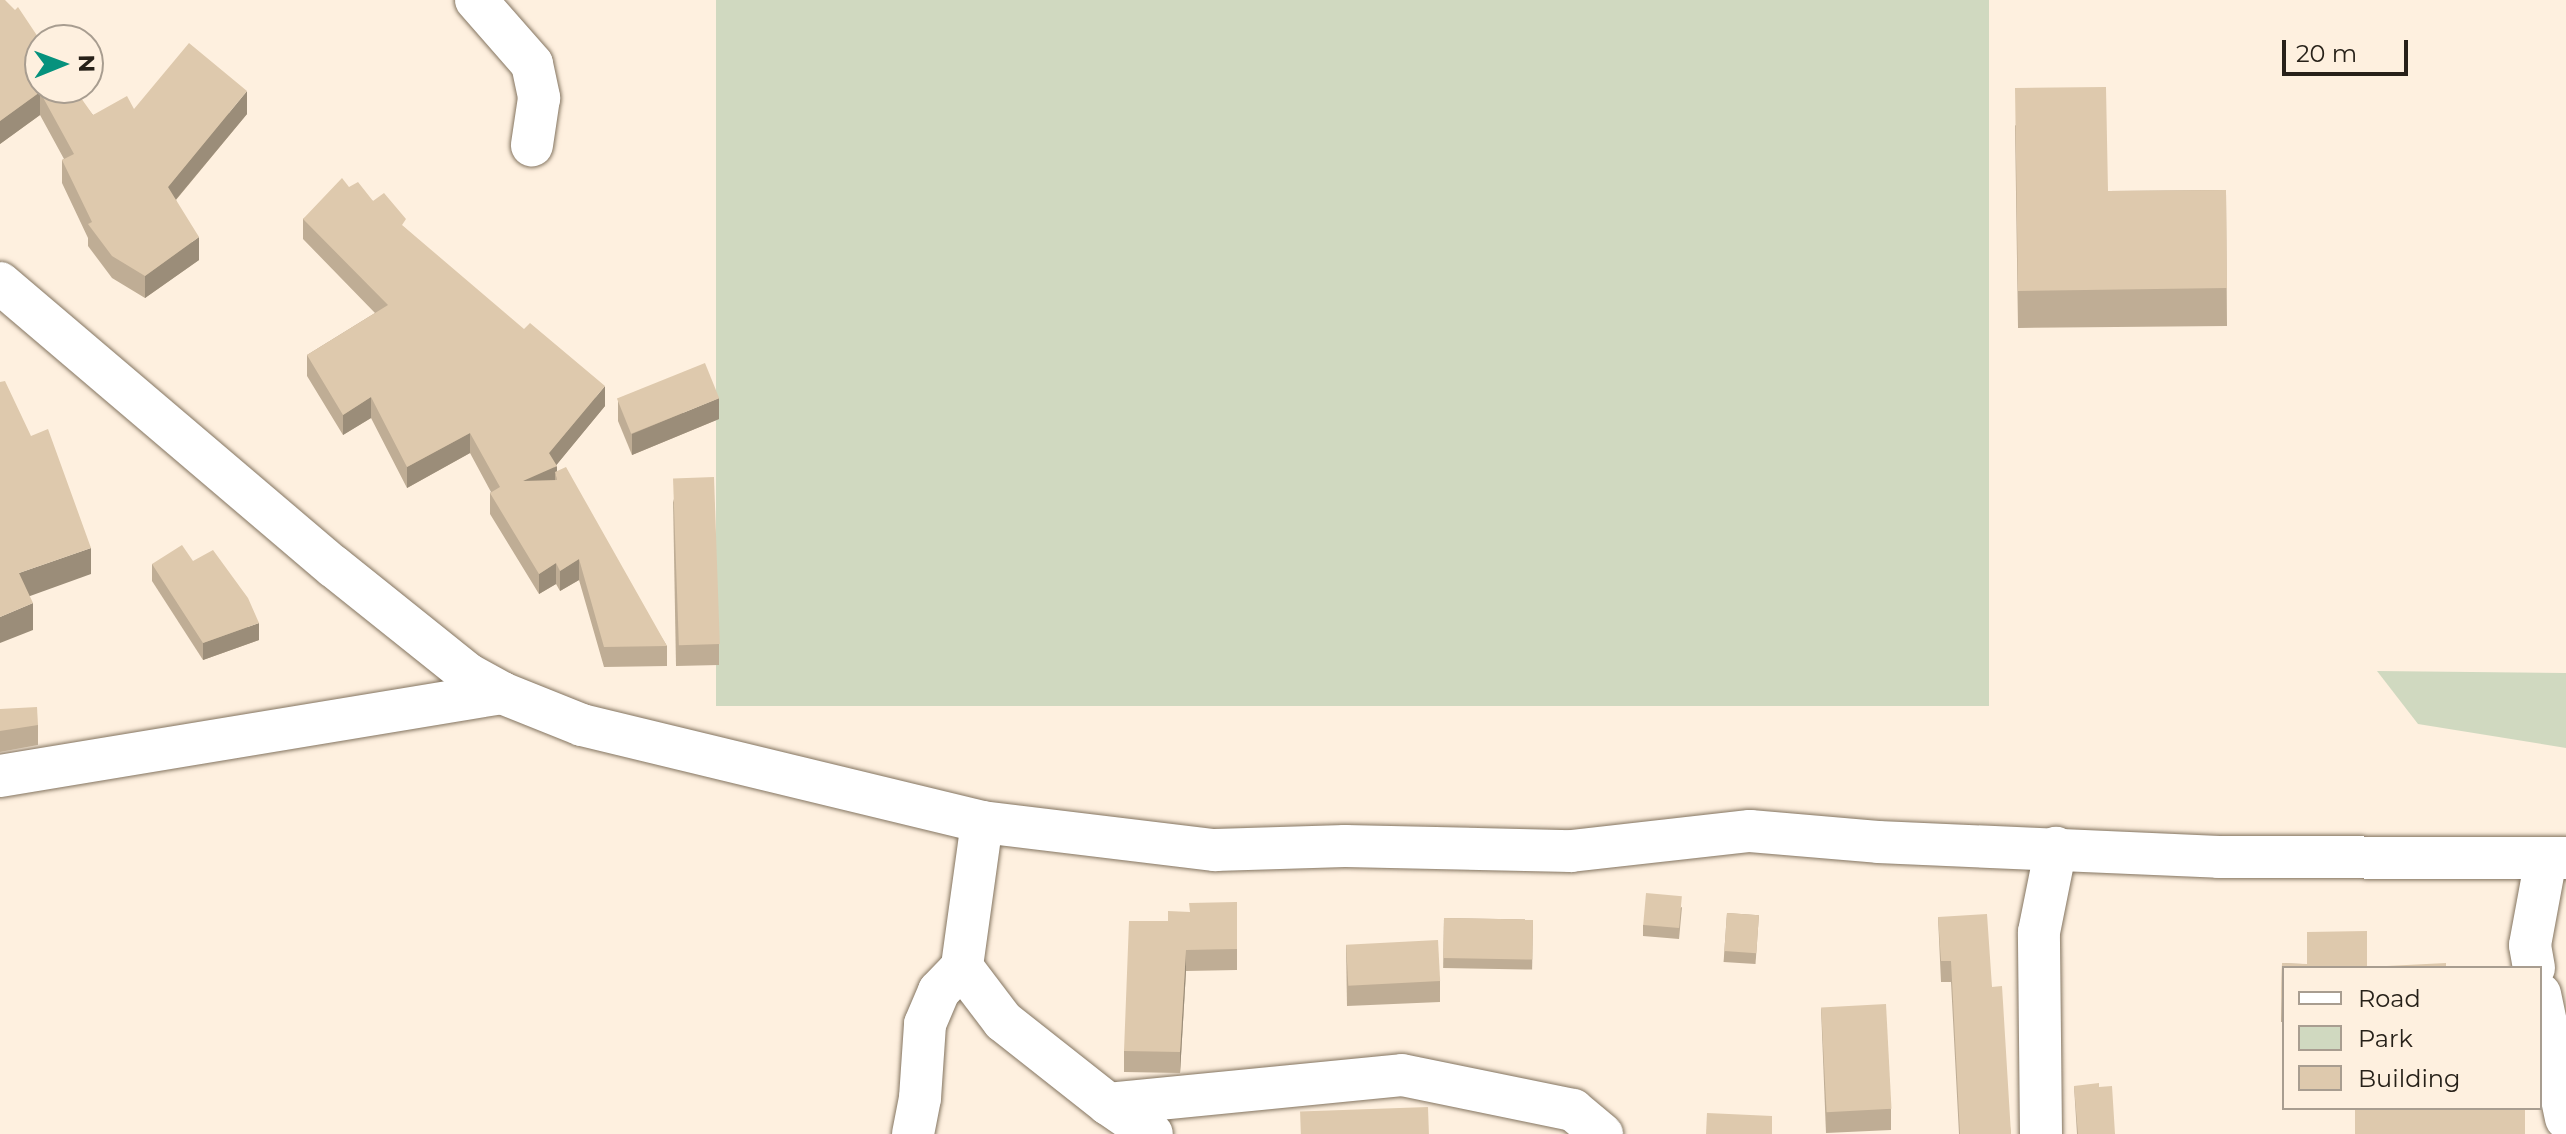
<!DOCTYPE html>
<style>
body{margin:0}
#map{position:relative;width:2566px;height:1134px;overflow:hidden;background:#fef0df;font-family:Montserrat,sans-serif}
div>[style]{position:absolute}
.green>*{inset:0;background:#d0d9c0;transform-origin:0 0}
.roads{filter:drop-shadow(0 0 2px #837460) drop-shadow(0 0 2px #837460)}
.street>*{height:42px;margin:-21px;padding:0 21px;transform-origin:21px;border-radius:21px;background:#fff}
.wall>*{inset:0;background:#bfad95;transform-origin:0 0}
.shaded-wall>*{inset:0;background:#9b8d79}
.building>*{inset:0;background:#dec9ad;transform-origin:0 0}
span{translate:-50% -50%;white-space:nowrap;text-align:center;line-height:1.15;-webkit-text-stroke:8px #fef0df;paint-order:stroke}
.legend{position:absolute;left:2282px;top:966px;width:260px;height:144px;box-sizing:border-box;background:#fef0df;border:2px solid #a89d90;margin:0;padding:10px 14px;list-style:none;font-size:24px;color:#272119}
.legend li{display:flex;align-items:center;gap:16px;height:40px}
.legend b{width:40px;border:2px solid #a89d90}
.north{position:absolute;left:24px;top:24px;width:80px;height:80px;box-sizing:border-box;background:#fef0df;border:2px solid #a89d90;border-radius:50%;rotate:89deg;font-size:22px;font-weight:700;line-height:32px;text-align:center;color:#272119}
.north::after{content:'';display:block;margin:auto;width:28px;height:36px;background:#06927d;clip-path:polygon(50% 0,100% 100%,50% 72%,0 100%)}
.scale{position:absolute;left:2282px;top:40px;width:126px;height:36px;box-sizing:border-box;border:4px solid #272119;border-top:0;padding-left:10px;font-size:24px;line-height:28px;white-space:nowrap;color:#272119;-webkit-text-stroke:6px #fef0df;paint-order:stroke}
</style>
<div id="map">
<div class="green">
<i style="left:716px;top:0;width:1273px;height:706px"></i>
<i style="clip-path:polygon(2377px 671px,2566px 673px,2566px 748px,2418px 724px)"></i>
</div>
<div class="roads">
<div class="street">
<i style="left:476px;top:0;width:85px;rotate:48.8deg"></i>
<i style="left:532px;top:64px;width:35px;rotate:78deg"></i>
<i style="left:539px;top:98px;width:48px;rotate:98.5deg"></i>
<i style="left:0;top:283px;width:437px;rotate:40.4deg"></i>
<i style="left:333px;top:566px;width:173px;rotate:38.7deg"></i>
<i style="left:468px;top:674px;width:39px;rotate:29deg"></i>
<i style="left:502px;top:693px;width:86px;rotate:21.8deg"></i>
<i style="left:582px;top:725px;width:412px;rotate:13.6deg"></i>
<i style="left:982px;top:822px;width:235px;rotate:6.9deg"></i>
<i style="left:1215px;top:850px;width:130px;rotate:-1.8deg"></i>
<i style="left:1345px;top:846px;width:226px;rotate:1.3deg"></i>
<i style="left:1571px;top:851px;width:180px;rotate:-6.4deg"></i>
<i style="left:1750px;top:831px;width:128px;rotate:4.9deg"></i>
<i style="left:1878px;top:842px;width:341px;rotate:2.5deg"></i>
<i style="left:2219px;top:857px;width:347px;rotate:0.2deg"></i>
<i style="left:0;top:776px;width:509px;rotate:-9.39deg"></i>
<i style="left:982px;top:822px;width:146px;rotate:97.9deg"></i>
<i style="left:962px;top:967px;width:68px;rotate:52.8deg"></i>
<i style="left:1003px;top:1021px;width:134px;rotate:38.3deg"></i>
<i style="left:1108px;top:1104px;width:53px;rotate:34.3deg"></i>
<i style="left:2534px;top:968px;width:23px;rotate:-100deg"></i>
<i style="left:2530px;top:945px;width:87px;rotate:-79.5deg"></i>
<i style="left:2540px;top:994px;width:127px;rotate:78.2deg"></i>
<i style="left:1108px;top:1104px;width:295px;rotate:-5.6deg"></i>
<i style="left:1402px;top:1075px;width:175px;rotate:11.6deg"></i>
<i style="left:1573px;top:1110px;width:38px;rotate:40deg"></i>
<i style="left:913px;top:1134px;width:37px;rotate:-79deg"></i>
<i style="left:920px;top:1098px;width:74px;rotate:-86.1deg"></i>
<i style="left:925px;top:1024px;width:36px;rotate:-67deg"></i>
<i style="left:939px;top:991px;width:33px;rotate:-46deg"></i>
<i style="left:2041px;top:1134px;width:202px;rotate:-90.6deg"></i>
<i style="left:2039px;top:932px;width:86px;rotate:-78.6deg"></i>
</div>
</div>
<div class="wall">
<i style="clip-path:polygon(0 0,93px 115px,134px 109px,247px 114px,176px 200px,199px 260px,145px 298px,112px 278px,88px 246px,88px 238px,62px 183px,62px 160px,64px 159px,40px 115px,0 144px)"></i>
<i style="clip-path:polygon(2015px 125px,2108px 191px,2226px 190px,2227px 326px,2018px 328px)"></i>
<i style="clip-path:polygon(349px 187px,373px 201px,406px 229px,605px 406px,556px 465px,557px 471px,667px 646px,667px 666px,604px 667px,579px 580px,560px 591px,556px 584px,539px 594px,490px 514px,490px 493px,491px 492px,470px 453px,407px 488px,371px 418px,343px 435px,307px 376px,307px 355px,375px 313px,303px 239px,303px 219px)"></i>
<i style="clip-path:polygon(618px 401px,719px 419px,632px 455px,618px 421px)"></i>
<i style="clip-path:polygon(673px 499px,719px 644px,719px 665px,676px 666px)"></i>
<i style="clip-path:polygon(193px 561px,259px 640px,203px 660px,152px 581px,152px 564px)"></i>
<i style="clip-path:polygon(0 709px,38px 725px,38px 745px,0 752px)"></i>
<i style="clip-path:polygon(1237px 902px,1237px 970px,1186px 971px,1180px 1073px,1124px 1072px,1124px 1051px,1168px 921px)"></i>
<i style="clip-path:polygon(1682px 907px,1679px 939px,1643px 936px,1643px 925px)"></i>
<i style="left:1727px;top:913px;width:32px;height:49px;rotate:4deg"></i>
<i style="clip-path:polygon(1938px 917px,1992px 987px,2011px 1134px,1959px 1134px,1951px 982px,1941px 982px)"></i>
<i style="left:1444px;top:918px;width:89px;height:50px;rotate:1deg"></i>
<i style="clip-path:polygon(1346px 945px,1440px 981px,1440px 1002px,1347px 1006px)"></i>
<i style="clip-path:polygon(2282px 963px,2367px 967px,2446px 968px,2284px 968px,2284px 1022px,2281px 1022px)"></i>
<i style="clip-path:polygon(1821px 1008px,1891px 1109px,1891px 1130px,1826px 1133px)"></i>
<i style="clip-path:polygon(2074px 1086px,2115px 1134px,2077px 1134px)"></i>
</div>
<div class="shaded-wall">
<i style="clip-path:polygon(247px 91px,247px 114px,168px 209px,168px 187px)"></i>
<i style="clip-path:polygon(40px 92px,40px 115px,0 144px,0 121px)"></i>
<i style="clip-path:polygon(199px 237px,199px 260px,145px 298px,145px 276px)"></i>
<i style="clip-path:polygon(605px 386px,605px 406px,554px 468px,557px 466px,557px 479px,555px 472px,555px 488px,523px 481px,549px 453px)"></i>
<i style="clip-path:polygon(371px 397px,371px 418px,343px 435px,343px 415px)"></i>
<i style="clip-path:polygon(719px 398px,719px 419px,632px 455px,632px 434px)"></i>
<i style="clip-path:polygon(470px 433px,470px 453px,407px 488px,407px 467px)"></i>
<i style="clip-path:polygon(91px 548px,91px 574px,19px 600px,19px 573px)"></i>
<i style="clip-path:polygon(579px 559px,579px 580px,560px 591px,560px 571px)"></i>
<i style="clip-path:polygon(556px 563px,556px 584px,539px 594px,539px 574px)"></i>
<i style="clip-path:polygon(33px 603px,33px 630px,0 643px,0 617px)"></i>
<i style="clip-path:polygon(259px 623px,259px 640px,203px 660px,203px 643px)"></i>
<i style="clip-path:polygon(1186px 950px,1186px 971px,1180px 1073px,1180px 1052px)"></i>
</div>
<div class="building">
<i style="clip-path:polygon(0 0,5px 0,15px 10px,18px 7px,40px 40px,40px 88px,74px 88px,93px 115px,127px 96px,134px 109px,189px 43px,247px 91px,168px 187px,199px 237px,145px 276px,112px 256px,88px 224px,92px 222px,62px 160px,74px 154px,40px 92px,0 121px)"></i>
<i style="clip-path:polygon(2106px 87px,2108px 191px,2226px 190px,2227px 288px,2018px 291px,2015px 88px)"></i>
<i style="clip-path:polygon(342px 178px,349px 187px,358px 182px,373px 201px,384px 193px,406px 219px,402px 225px,524px 329px,530px 323px,605px 386px,549px 453px,557px 466px,523px 481px,557px 480px,555px 472px,566px 467px,667px 646px,604px 647px,579px 559px,560px 571px,556px 563px,539px 574px,490px 493px,500px 487px,470px 433px,407px 467px,371px 397px,343px 415px,307px 355px,388px 305px,303px 219px)"></i>
<i style="left:705px;top:363px;width:38px;height:95px;rotate:68deg"></i>
<i style="clip-path:polygon(5px 381px,31px 436px,48px 429px,91px 548px,19px 573px,33px 603px,0 617px,0 382px)"></i>
<i style="left:714px;top:477px;width:167px;height:41px;rotate:88deg"></i>
<i style="clip-path:polygon(182px 545px,193px 561px,213px 550px,248px 598px,259px 623px,203px 643px,152px 564px)"></i>
<i style="clip-path:polygon(37px 707px,38px 725px,0 731px,0 709px)"></i>
<i style="left:1646px;top:893px;width:36px;height:32px;rotate:5deg"></i>
<i style="clip-path:polygon(1237px 902px,1237px 949px,1186px 950px,1180px 1052px,1124px 1051px,1129px 921px,1168px 921px,1168px 911px,1190px 912px,1189px 903px)"></i>
<i style="left:1727px;top:913px;width:32px;height:38px;rotate:4deg"></i>
<i style="clip-path:polygon(1987px 914px,1992px 987px,2002px 986px,2011px 1134px,1960px 1134px,1951px 961px,1941px 961px,1938px 917px)"></i>
<i style="left:1444px;top:918px;width:89px;height:40px;rotate:1deg"></i>
<i style="clip-path:polygon(2367px 931px,2367px 967px,2446px 963px,2446px 968px,2284px 968px,2284px 998px,2281px 998px,2282px 963px,2307px 964px,2307px 932px)"></i>
<i style="left:1438px;top:940px;width:41px;height:92px;rotate:87deg"></i>
<i style="left:1886px;top:1004px;width:105px;height:65px;rotate:87deg"></i>
<i style="clip-path:polygon(2099px 1083px,2099px 1087px,2112px 1086px,2115px 1134px,2078px 1134px,2074px 1086px)"></i>
<i style="left:1428px;top:1107px;width:27px;height:128px;rotate:88deg"></i>
<i style="left:2355px;top:1108px;width:170px;height:26px"></i>
<i style="clip-path:polygon(1707px 1113px,1772px 1116px,1772px 1134px,1706px 1134px)"></i>
</div>
<ul class="legend">
<li><b style="height:10px;background:#fff"></b>Road</li>
<li><b style="height:22px;background:#d0d9c0"></b>Park</li>
<li><b style="height:22px;background:#dec9ad"></b>Building</li>
</ul>
<div class="north">N</div>
<div class="scale">20 m</div>
</div>
